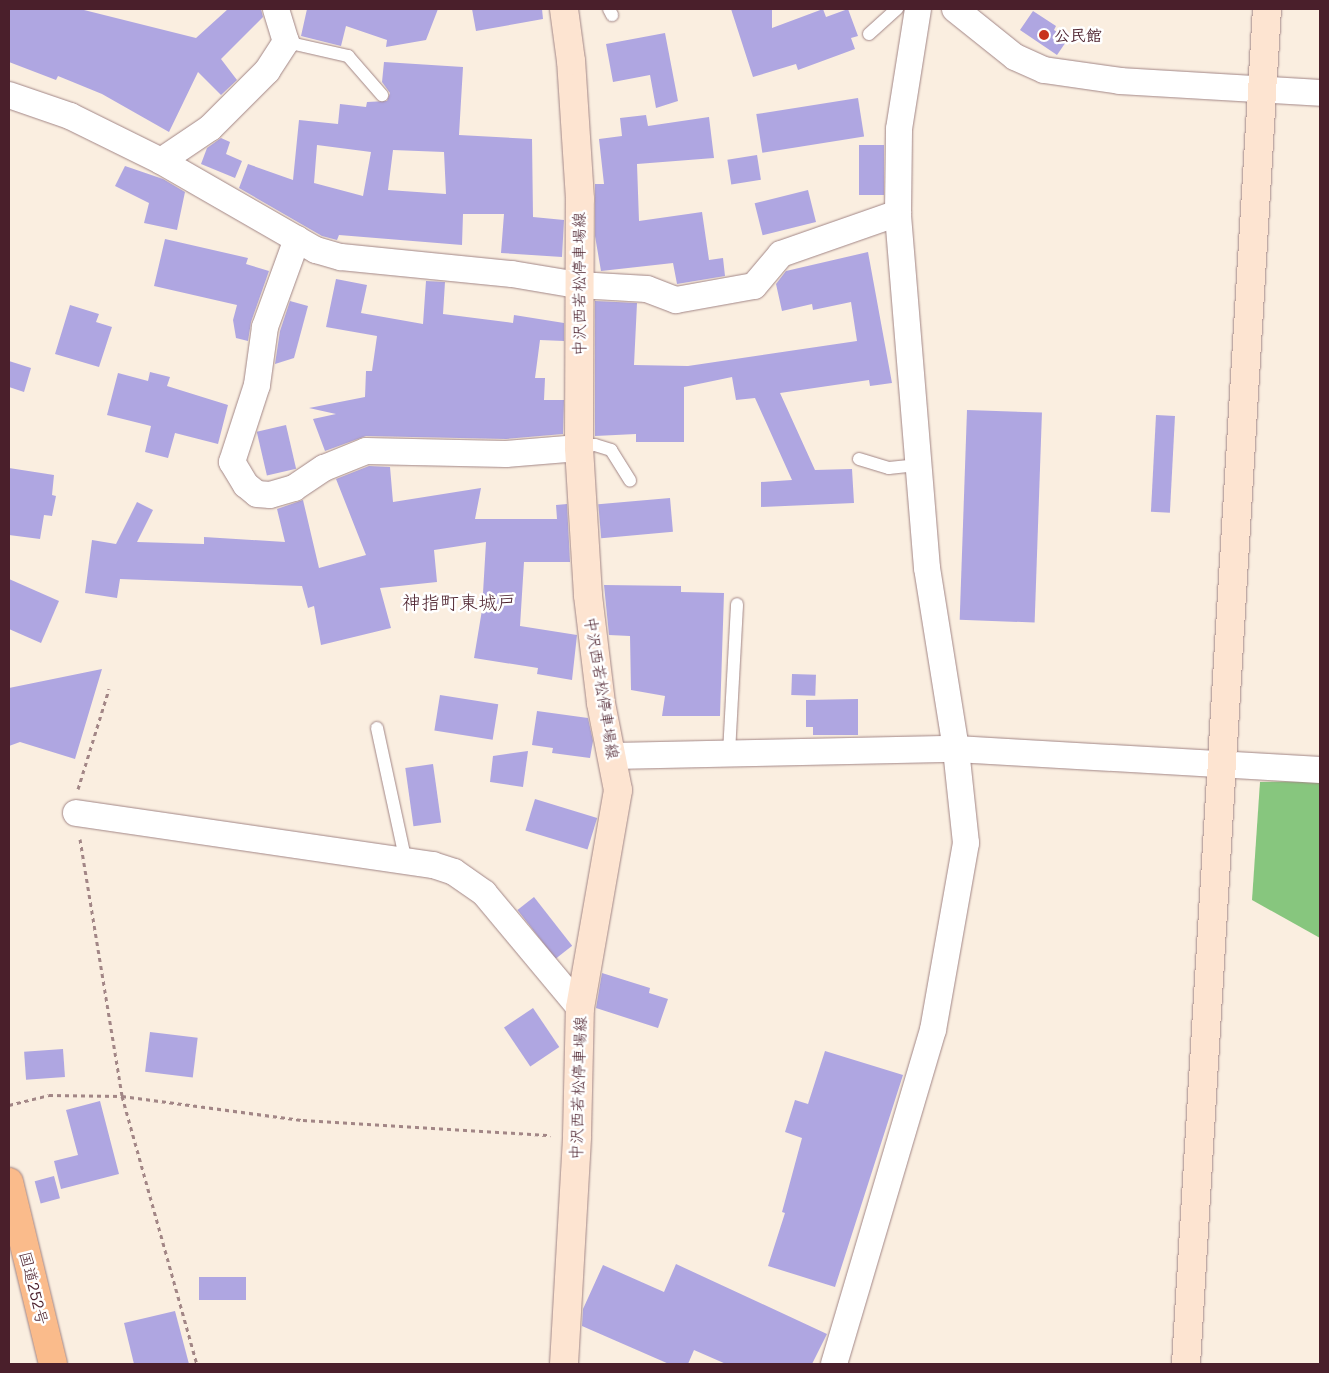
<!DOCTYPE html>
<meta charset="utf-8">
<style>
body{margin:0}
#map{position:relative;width:1329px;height:1373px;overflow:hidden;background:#faeee0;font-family:Mali,"Klee One",sans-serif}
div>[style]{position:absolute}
.green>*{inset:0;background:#87c67e}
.building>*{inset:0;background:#afa6e1;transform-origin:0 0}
.path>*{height:3px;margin-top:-1.5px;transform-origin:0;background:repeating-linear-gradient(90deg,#a28686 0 4px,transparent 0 8px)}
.roads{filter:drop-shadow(0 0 1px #a28686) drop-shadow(0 0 1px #a28686)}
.lane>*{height:12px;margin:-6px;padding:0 6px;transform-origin:6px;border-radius:6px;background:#fff}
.street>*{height:26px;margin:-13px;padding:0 13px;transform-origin:13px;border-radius:13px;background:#fff}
.secondary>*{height:28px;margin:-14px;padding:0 14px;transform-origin:14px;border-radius:14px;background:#fde4d1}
.highway>*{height:28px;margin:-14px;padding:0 14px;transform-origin:14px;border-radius:14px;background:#fabb8b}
.dots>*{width:14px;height:14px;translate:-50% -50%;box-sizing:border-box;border:2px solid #fff;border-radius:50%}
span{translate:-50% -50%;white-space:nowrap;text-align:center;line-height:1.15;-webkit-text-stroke:5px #fff;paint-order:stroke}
.poi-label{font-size:16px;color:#4a1f2b;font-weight:700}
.left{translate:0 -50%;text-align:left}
.street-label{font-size:16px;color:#4a1f2b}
.quarter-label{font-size:19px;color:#4a1f2b}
.frame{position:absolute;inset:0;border:10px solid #4a1f2b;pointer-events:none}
</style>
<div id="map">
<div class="green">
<i style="clip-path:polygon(1320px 781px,1320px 938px,1252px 900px,1260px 782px)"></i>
</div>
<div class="building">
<i style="clip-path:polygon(9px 9px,80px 9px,196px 38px,228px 9px,261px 9px,263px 17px,221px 59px,237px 80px,221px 95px,198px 72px,169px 132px,102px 94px,58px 76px,56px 80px,9px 62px)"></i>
<i style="clip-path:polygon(307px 9px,438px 9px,426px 40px,386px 47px,387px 40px,346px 26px,341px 46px,301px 36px)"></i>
<i style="clip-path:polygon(472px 9px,542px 9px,543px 19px,476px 31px)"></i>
<i style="clip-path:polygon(731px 9px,772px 9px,772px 28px,823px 9px,826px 17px,848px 9px,858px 36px,851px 38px,855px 49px,798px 70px,796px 64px,753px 77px)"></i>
<i style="clip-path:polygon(1033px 11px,1056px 26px,1054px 30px,1068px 39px,1057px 55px,1020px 30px)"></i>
<i style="clip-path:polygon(665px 33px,678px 101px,656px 108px,650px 75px,613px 82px,606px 44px)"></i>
<i style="clip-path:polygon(evenodd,384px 62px,463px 67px,459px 135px,532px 139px,533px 217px,564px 220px,562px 257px,501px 253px,504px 214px,463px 214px,462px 245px,339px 235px,337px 240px,322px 236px,239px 188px,248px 164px,293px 180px,299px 120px,338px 124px,340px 104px,366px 107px,367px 102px,387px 101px,390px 93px,382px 82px,384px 62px,317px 145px,371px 152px,363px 196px,314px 183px,317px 145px,384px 62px,393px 150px,444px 152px,446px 194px,388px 190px,393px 150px)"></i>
<i style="left:858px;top:98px;width:39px;height:103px;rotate:81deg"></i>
<i style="clip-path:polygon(646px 115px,648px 126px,709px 117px,714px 158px,637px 164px,639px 221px,702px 212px,709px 260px,723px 258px,725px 276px,677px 284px,673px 263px,601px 271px,595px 236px,595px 184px,604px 184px,599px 139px,622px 136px,620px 118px)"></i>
<i style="clip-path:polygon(221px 138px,230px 142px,226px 154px,242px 161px,235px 178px,201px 164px,207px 148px)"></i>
<i style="left:859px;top:145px;width:25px;height:50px"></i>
<i style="left:757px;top:155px;width:25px;height:30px;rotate:81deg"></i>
<i style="clip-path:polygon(125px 166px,163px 179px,185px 192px,177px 230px,144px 223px,149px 203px,115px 186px)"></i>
<i style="left:808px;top:190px;width:33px;height:55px;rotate:76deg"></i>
<i style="clip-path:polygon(165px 239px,248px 258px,246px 264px,269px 271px,251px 322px,248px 341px,236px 338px,233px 320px,237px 305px,154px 286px)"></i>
<i style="clip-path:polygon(868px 252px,892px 383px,870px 386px,869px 380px,780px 393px,815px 470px,852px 469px,854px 503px,761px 507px,761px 482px,792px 480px,755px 398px,736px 400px,732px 377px,684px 387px,684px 442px,636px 442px,636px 434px,595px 436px,595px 301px,637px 303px,634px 365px,688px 366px,857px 341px,851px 302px,813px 310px,812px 304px,782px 311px,776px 284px,786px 271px)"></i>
<i style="clip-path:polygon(336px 279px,367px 285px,361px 313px,423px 324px,426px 281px,445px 282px,443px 314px,513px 323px,514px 315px,564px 323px,564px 341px,540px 340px,535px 378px,545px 378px,544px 400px,564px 400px,563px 434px,506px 439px,366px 436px,325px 451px,313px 419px,336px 414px,309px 408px,365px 397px,366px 371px,372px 371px,377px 336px,326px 327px)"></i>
<i style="clip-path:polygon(290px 301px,308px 306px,294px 358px,275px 364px,280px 331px)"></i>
<i style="clip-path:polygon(70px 305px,99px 314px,96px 322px,112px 327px,99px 367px,55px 354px)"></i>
<i style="clip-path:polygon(9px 361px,31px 368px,24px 392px,9px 387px)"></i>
<i style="clip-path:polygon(150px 372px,170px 377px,167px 386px,228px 405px,218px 444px,175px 433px,168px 458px,145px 452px,151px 426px,107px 415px,118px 373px,148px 381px)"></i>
<i style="left:967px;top:410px;width:75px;height:210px;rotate:2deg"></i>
<i style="left:1156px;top:415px;width:19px;height:97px;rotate:3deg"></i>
<i style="left:286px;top:425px;width:45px;height:30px;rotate:77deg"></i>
<i style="clip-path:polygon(369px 466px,390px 467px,393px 502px,481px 488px,475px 519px,557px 519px,556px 505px,567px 504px,570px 562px,524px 562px,520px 626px,577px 635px,572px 680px,537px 674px,538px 668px,474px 658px,482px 610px,486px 542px,434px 550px,437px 582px,380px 588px,391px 628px,321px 645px,314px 606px,308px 608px,302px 586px,120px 579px,117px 598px,85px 593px,92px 540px,116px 544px,137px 502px,153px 510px,137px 542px,204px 544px,204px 537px,285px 542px,277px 509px,303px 500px,319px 568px,366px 555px,336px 479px)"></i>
<i style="clip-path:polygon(9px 468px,54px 475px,52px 495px,56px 496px,52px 516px,44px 515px,40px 539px,9px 535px)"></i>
<i style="left:670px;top:498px;width:34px;height:72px;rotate:85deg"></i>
<i style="clip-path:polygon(9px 579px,59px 601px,41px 643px,9px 629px)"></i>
<i style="clip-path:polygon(604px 585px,681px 586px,681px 592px,724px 593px,720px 716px,662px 716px,665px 696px,631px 690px,630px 636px,609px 635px)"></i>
<i style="clip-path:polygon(102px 669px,75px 759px,20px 742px,9px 746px,9px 688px)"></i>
<i style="left:792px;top:674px;width:24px;height:21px;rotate:2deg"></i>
<i style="left:440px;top:695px;width:59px;height:36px;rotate:9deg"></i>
<i style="clip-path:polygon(858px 699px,858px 735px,813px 735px,813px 727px,806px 727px,806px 700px)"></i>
<i style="clip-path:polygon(537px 711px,588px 718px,593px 741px,590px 758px,552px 753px,553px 748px,532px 745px)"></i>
<i style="clip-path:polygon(528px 751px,523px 787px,490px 782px,493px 756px)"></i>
<i style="left:433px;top:764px;width:59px;height:28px;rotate:82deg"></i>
<i style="left:535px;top:799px;width:65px;height:33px;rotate:17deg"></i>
<i style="left:534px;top:897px;width:62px;height:21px;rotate:52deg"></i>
<i style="clip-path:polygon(602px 973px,650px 988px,649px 993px,668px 999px,658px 1028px,596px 1008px)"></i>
<i style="left:533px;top:1008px;width:47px;height:35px;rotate:56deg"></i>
<i style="left:150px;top:1032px;width:48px;height:40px;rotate:7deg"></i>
<i style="left:63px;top:1049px;width:28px;height:39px;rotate:86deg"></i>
<i style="clip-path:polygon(825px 1051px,903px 1075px,835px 1287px,768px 1266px,785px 1213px,782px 1212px,802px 1138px,785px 1132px,795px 1100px,808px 1104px)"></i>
<i style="clip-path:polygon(100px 1101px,119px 1174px,61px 1189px,54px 1161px,78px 1155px,66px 1110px)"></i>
<i style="left:54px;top:1176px;width:23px;height:20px;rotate:75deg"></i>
<i style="clip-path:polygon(676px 1264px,827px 1334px,812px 1364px,726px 1364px,694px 1350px,688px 1364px,669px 1364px,582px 1326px,583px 1309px,603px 1265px,664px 1292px)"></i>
<i style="left:246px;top:1277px;width:23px;height:47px;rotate:90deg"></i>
<i style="clip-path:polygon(175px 1311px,189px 1364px,134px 1364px,124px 1323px)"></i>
</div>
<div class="path">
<i style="left:78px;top:789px;width:105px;rotate:-72.8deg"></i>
<i style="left:80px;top:839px;width:260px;rotate:80.7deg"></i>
<i style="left:122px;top:1096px;width:278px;rotate:74.4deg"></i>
<i style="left:9px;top:1105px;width:41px;rotate:-14deg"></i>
<i style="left:49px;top:1095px;width:73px;rotate:0.8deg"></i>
<i style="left:122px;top:1096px;width:183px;rotate:7.6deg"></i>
<i style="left:303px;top:1120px;width:248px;rotate:3.5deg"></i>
</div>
<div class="roads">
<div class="lane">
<i style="left:609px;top:9px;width:7px;rotate:63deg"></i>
<i style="left:869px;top:34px;width:38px;rotate:-42deg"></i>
<i style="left:286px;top:42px;width:64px;rotate:12.7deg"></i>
<i style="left:348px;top:56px;width:52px;rotate:48.9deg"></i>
<i style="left:579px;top:448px;width:16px;rotate:-11deg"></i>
<i style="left:595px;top:445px;width:17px;rotate:17deg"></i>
<i style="left:611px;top:450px;width:36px;rotate:58deg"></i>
<i style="left:859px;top:459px;width:31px;rotate:17deg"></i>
<i style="left:889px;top:468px;width:30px;rotate:-6deg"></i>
<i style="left:377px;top:728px;width:137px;rotate:77.8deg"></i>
<i style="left:729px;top:753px;width:149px;rotate:-86.9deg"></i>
</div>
<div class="street">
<i style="left:955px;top:9px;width:77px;rotate:38.7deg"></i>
<i style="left:1015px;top:57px;width:32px;rotate:24deg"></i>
<i style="left:1044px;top:70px;width:77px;rotate:8.2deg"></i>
<i style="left:1120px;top:81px;width:200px;rotate:3.4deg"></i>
<i style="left:9px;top:95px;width:65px;rotate:19deg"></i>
<i style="left:70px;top:116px;width:102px;rotate:26.3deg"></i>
<i style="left:161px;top:161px;width:179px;rotate:29.9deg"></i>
<i style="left:316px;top:250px;width:26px;rotate:16deg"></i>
<i style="left:341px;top:257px;width:172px;rotate:5.7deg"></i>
<i style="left:512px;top:274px;width:67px;rotate:9.5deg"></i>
<i style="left:578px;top:285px;width:69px;rotate:3.3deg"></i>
<i style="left:647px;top:289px;width:31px;rotate:21deg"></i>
<i style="left:676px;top:300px;width:79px;rotate:-10.2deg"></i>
<i style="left:754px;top:286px;width:42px;rotate:-49.8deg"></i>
<i style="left:781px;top:254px;width:124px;rotate:-19.3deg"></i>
<i style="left:161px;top:161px;width:59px;rotate:-34deg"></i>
<i style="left:210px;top:128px;width:81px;rotate:-45deg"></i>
<i style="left:267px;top:71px;width:35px;rotate:-57deg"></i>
<i style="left:286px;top:42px;width:34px;rotate:-107deg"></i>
<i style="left:297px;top:239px;width:94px;rotate:110deg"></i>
<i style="left:265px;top:327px;width:59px;rotate:97.9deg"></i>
<i style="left:257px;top:385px;width:81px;rotate:108deg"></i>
<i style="left:232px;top:462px;width:27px;rotate:59deg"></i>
<i style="left:246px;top:485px;width:14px;rotate:39deg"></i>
<i style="left:257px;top:494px;width:13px;rotate:4deg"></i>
<i style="left:270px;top:495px;width:25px;rotate:-16deg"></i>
<i style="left:294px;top:488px;width:36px;rotate:-34deg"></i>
<i style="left:324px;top:468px;width:45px;rotate:-22deg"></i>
<i style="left:366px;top:451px;width:140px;rotate:1.2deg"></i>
<i style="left:506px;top:454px;width:73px;rotate:-4.7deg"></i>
<i style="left:613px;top:756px;width:343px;rotate:-1.2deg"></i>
<i style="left:956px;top:749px;width:365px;rotate:3.3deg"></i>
<i style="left:76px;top:813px;width:361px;rotate:8.3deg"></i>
<i style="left:433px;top:865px;width:22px;rotate:18deg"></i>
<i style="left:454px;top:872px;width:37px;rotate:35deg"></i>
<i style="left:484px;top:893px;width:150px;rotate:50.1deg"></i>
<i style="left:834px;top:1364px;width:348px;rotate:-73.5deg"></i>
<i style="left:933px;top:1030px;width:190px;rotate:-80deg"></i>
<i style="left:966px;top:843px;width:95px;rotate:-96.1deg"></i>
<i style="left:956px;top:749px;width:183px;rotate:-99.1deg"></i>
<i style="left:927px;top:568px;width:356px;rotate:-94.7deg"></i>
<i style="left:898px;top:213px;width:84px;rotate:-89.3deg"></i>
<i style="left:899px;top:129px;width:121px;rotate:-81deg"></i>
</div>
<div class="secondary">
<i style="left:564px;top:1364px;width:228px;rotate:-86.7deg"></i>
<i style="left:577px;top:1136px;width:128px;rotate:-88.7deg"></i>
<i style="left:580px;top:1008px;width:221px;rotate:-80.1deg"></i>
<i style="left:618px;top:790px;width:89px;rotate:-101.1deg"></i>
<i style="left:601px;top:703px;width:109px;rotate:-96.9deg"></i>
<i style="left:588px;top:595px;width:147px;rotate:-93.5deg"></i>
<i style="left:579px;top:448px;width:249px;rotate:-89.8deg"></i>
<i style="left:580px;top:199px;width:138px;rotate:-93.7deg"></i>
<i style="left:571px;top:61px;width:52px;rotate:-97.7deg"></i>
<i style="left:1186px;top:1364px;width:1357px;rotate:-86.58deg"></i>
</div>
<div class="highway">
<i style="left:9px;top:1182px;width:187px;rotate:76.4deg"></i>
</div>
</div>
<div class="dots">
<i style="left:1044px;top:35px;background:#c8321e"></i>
</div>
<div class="poi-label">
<span class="left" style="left:1054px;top:35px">公民館</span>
</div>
<div class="street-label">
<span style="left:579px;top:284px;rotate:-90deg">中沢西若松停車場線</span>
<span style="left:602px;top:688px;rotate:81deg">中沢西若松停車場線</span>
<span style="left:578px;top:1088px;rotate:-88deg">中沢西若松停車場線</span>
<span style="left:34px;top:1288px;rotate:76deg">国道252号</span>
</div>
<div class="quarter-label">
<span style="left:459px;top:602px">神指町東城戸</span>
</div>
<div class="frame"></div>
</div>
